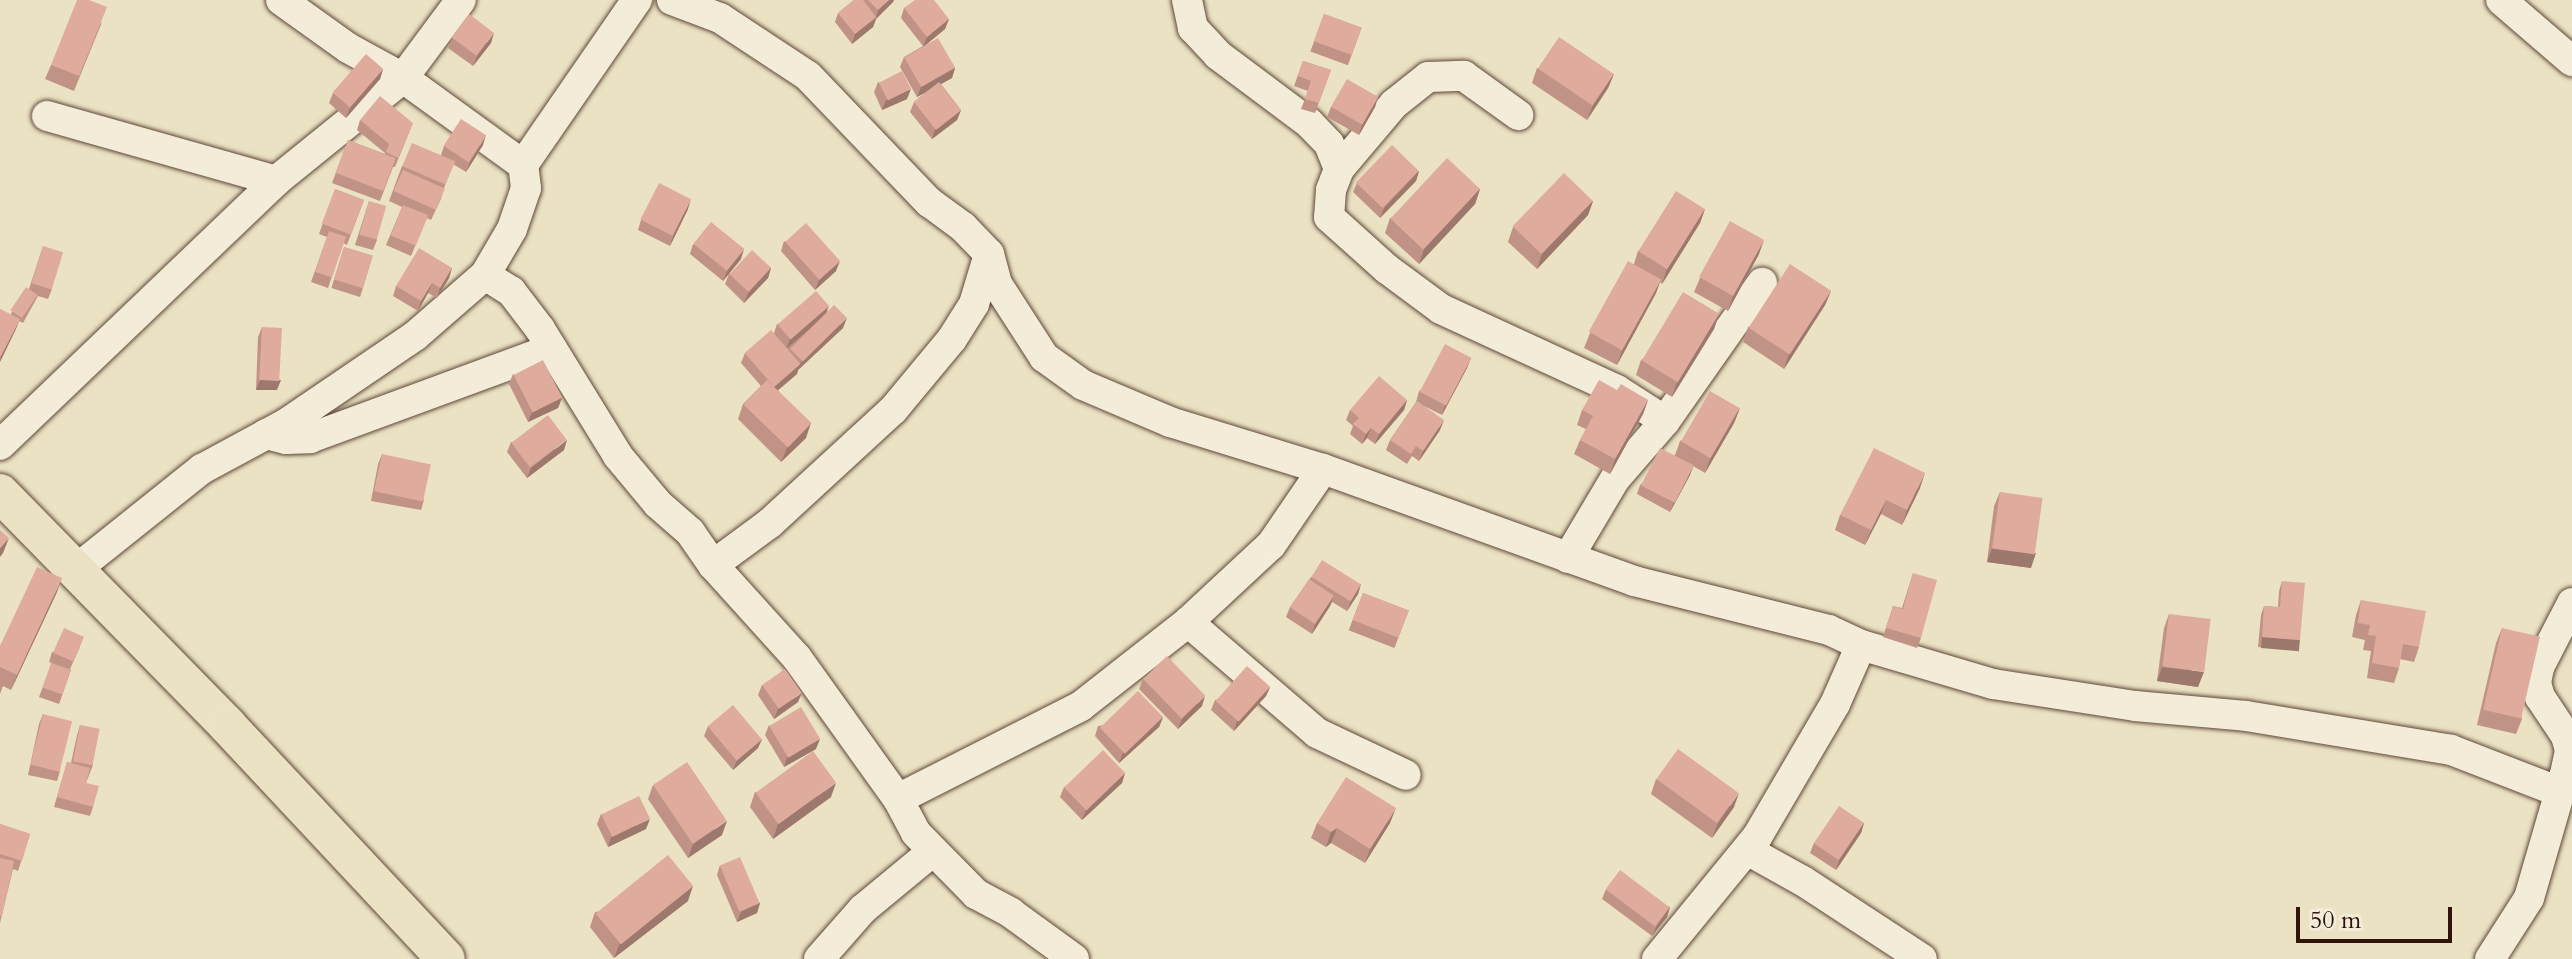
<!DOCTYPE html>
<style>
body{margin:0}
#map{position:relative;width:2572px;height:959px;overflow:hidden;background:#ebe2c4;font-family:Cardo,serif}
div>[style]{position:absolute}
.roads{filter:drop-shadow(0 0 2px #5f4738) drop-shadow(0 0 2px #5f4738)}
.minor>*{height:30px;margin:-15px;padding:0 15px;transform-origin:15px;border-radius:15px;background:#f2ecd9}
.major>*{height:38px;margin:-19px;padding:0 19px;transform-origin:19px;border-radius:19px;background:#ebe2c4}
.wall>*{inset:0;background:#c09386;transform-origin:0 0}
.shaded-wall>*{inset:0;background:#9c786d;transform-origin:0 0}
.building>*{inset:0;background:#dfab9c;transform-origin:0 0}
span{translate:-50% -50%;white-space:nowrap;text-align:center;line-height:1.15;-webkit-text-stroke:6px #f2ecd9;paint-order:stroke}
.scale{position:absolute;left:2296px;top:907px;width:156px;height:36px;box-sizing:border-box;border:4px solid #301309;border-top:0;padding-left:10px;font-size:24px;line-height:28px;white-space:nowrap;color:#301309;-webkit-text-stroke:6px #f2ecd9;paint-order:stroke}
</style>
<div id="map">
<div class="roads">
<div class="minor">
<i style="left:281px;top:0;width:82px;rotate:35.6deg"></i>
<i style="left:348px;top:48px;width:63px;rotate:28.6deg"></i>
<i style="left:403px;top:78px;width:148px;rotate:35.9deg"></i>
<i style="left:672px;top:0;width:51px;rotate:20.6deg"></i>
<i style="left:720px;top:18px;width:105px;rotate:33.4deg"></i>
<i style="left:808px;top:76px;width:175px;rotate:46.2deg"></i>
<i style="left:929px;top:202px;width:42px;rotate:36.3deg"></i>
<i style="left:963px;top:227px;width:37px;rotate:46deg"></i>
<i style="left:989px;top:254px;width:31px;rotate:75deg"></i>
<i style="left:997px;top:284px;width:87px;rotate:57.2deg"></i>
<i style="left:1044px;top:357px;width:48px;rotate:35.7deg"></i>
<i style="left:1083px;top:385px;width:95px;rotate:23deg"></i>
<i style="left:1170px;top:422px;width:160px;rotate:17.1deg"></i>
<i style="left:1323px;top:469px;width:331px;rotate:19.8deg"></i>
<i style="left:1634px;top:581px;width:201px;rotate:14.1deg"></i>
<i style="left:1829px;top:630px;width:35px;rotate:25deg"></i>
<i style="left:1861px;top:645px;width:138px;rotate:16.5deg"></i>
<i style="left:1993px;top:684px;width:144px;rotate:8.8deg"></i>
<i style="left:2135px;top:706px;width:111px;rotate:5.1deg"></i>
<i style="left:2246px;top:716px;width:208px;rotate:9.4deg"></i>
<i style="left:2451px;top:750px;width:114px;rotate:21.1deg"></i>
<i style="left:1187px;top:0;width:29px;rotate:78deg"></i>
<i style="left:1193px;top:28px;width:37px;rotate:47deg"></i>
<i style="left:1218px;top:55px;width:114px;rotate:36.8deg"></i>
<i style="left:1309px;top:123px;width:29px;rotate:46deg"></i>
<i style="left:1329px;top:144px;width:27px;rotate:68deg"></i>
<i style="left:1339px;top:169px;width:22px;rotate:111deg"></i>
<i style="left:1331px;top:190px;width:27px;rotate:94deg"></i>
<i style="left:1329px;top:217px;width:78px;rotate:41.9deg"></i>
<i style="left:1387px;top:269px;width:67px;rotate:36.5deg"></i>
<i style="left:1441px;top:309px;width:194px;rotate:24.7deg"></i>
<i style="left:1617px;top:390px;width:57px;rotate:32.9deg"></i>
<i style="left:2501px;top:0;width:94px;rotate:40.7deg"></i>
<i style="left:47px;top:116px;width:238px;rotate:15.8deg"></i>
<i style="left:1339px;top:169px;width:85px;rotate:-49.8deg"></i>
<i style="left:1394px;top:104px;width:43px;rotate:-38.5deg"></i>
<i style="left:1428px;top:77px;width:36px;rotate:-2deg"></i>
<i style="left:1464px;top:76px;width:67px;rotate:35.8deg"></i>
<i style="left:485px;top:275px;width:31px;rotate:32deg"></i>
<i style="left:511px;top:291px;width:48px;rotate:52.7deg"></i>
<i style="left:540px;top:329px;width:149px;rotate:58.4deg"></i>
<i style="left:618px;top:456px;width:62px;rotate:50.2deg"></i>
<i style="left:658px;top:504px;width:43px;rotate:41.2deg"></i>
<i style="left:690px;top:532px;width:40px;rotate:55.1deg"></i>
<i style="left:713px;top:565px;width:125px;rotate:47.9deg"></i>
<i style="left:797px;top:658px;width:173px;rotate:54.4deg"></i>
<i style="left:898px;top:799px;width:38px;rotate:62deg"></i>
<i style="left:916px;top:833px;width:86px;rotate:45.5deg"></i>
<i style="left:976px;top:894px;width:40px;rotate:28deg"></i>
<i style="left:1011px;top:913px;width:78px;rotate:36.1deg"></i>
<i style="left:266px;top:434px;width:21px;rotate:14deg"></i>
<i style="left:286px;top:439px;width:24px;rotate:-2deg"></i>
<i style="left:310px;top:438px;width:258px;rotate:-20.2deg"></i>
<i style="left:0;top:445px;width:382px;rotate:-43.7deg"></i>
<i style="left:276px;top:181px;width:164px;rotate:-39deg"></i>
<i style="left:403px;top:78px;width:97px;rotate:-53.4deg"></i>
<i style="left:1568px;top:558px;width:92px;rotate:-59.3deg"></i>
<i style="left:1615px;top:479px;width:77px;rotate:-49.2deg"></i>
<i style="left:1665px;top:421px;width:169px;rotate:-54.9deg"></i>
<i style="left:713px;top:565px;width:71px;rotate:-36.4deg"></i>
<i style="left:770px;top:523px;width:167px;rotate:-42.6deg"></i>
<i style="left:893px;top:410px;width:92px;rotate:-50.3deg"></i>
<i style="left:952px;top:339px;width:41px;rotate:-57.8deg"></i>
<i style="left:974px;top:304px;width:52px;rotate:-73.3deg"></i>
<i style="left:74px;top:571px;width:164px;rotate:-38.6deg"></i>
<i style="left:202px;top:469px;width:97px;rotate:-28.4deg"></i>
<i style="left:287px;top:423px;width:155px;rotate:-34.2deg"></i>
<i style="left:415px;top:336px;width:93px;rotate:-41.1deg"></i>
<i style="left:485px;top:275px;width:53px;rotate:-59.6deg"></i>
<i style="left:512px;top:229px;width:43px;rotate:-71.1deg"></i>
<i style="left:526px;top:188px;width:23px;rotate:-97deg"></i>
<i style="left:523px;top:165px;width:201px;rotate:-55.4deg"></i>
<i style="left:1188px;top:622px;width:170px;rotate:40.7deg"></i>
<i style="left:1317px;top:733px;width:98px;rotate:25.3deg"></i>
<i style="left:898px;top:799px;width:205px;rotate:-26.9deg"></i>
<i style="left:1081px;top:706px;width:136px;rotate:-38.1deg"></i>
<i style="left:1188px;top:622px;width:113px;rotate:-42.9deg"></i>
<i style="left:1271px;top:545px;width:92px;rotate:-55.6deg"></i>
<i style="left:1747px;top:850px;width:64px;rotate:29deg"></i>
<i style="left:1803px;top:881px;width:142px;rotate:33.2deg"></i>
<i style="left:819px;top:959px;width:67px;rotate:-48.7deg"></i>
<i style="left:863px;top:909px;width:91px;rotate:-39.6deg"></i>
<i style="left:1657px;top:959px;width:158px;rotate:-50.7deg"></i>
<i style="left:1757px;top:837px;width:154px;rotate:-59.6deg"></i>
<i style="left:1835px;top:704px;width:64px;rotate:-66.2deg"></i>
<i style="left:2490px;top:959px;width:72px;rotate:-57.4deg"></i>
<i style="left:2529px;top:898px;width:129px;rotate:-73.8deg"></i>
<i style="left:2565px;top:774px;width:25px;rotate:-78deg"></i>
<i style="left:2570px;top:750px;width:15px;rotate:-106deg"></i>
<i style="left:2566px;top:736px;width:47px;rotate:-123.7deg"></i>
<i style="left:2540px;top:697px;width:15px;rotate:-106deg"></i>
<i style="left:2536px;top:683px;width:16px;rotate:-79deg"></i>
<i style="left:2539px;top:667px;width:72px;rotate:-62.7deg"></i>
</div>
<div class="major">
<i style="left:0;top:493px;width:325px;rotate:45.6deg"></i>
<i style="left:227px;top:725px;width:320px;rotate:46.9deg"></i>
</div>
</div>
<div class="wall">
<i style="clip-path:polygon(854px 0,894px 0,893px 2px,876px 19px,873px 27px,852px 44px,835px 22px,838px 13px)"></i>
<i style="clip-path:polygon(904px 8px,949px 19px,945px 29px,926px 45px,955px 68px,952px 78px,941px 84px,961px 110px,957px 120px,932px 139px,910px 112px,914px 102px,926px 92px,917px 97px,900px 67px,904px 57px,923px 46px,901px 18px)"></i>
<i style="left:1324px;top:14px;width:40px;height:40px;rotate:20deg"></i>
<i style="clip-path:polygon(102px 22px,74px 91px,45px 79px,51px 65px)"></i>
<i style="clip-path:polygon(452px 38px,491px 43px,473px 66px,448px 48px)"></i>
<i style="clip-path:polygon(1303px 61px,1331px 70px,1315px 113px,1301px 109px,1308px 91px,1294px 86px)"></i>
<i style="clip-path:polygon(1537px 68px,1614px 74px,1608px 88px,1587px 120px,1532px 83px)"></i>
<i style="clip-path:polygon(383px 69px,380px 79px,346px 118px,329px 103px,333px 93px)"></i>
<i style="clip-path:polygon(878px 82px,907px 99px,882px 110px,874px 92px)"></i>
<i style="clip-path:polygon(1378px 97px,1375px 107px,1359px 135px,1327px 117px,1331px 107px)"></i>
<i style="clip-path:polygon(360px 120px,413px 123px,395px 167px,393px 167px,380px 201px,332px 183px,348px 140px,385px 154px,385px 153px,357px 130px)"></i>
<i style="clip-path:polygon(483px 145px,466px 172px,453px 164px,444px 188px,441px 199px,431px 220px,427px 218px,411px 256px,386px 245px,402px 207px,389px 201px,402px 166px,441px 155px,444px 146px)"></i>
<i style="clip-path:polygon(1419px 171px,1416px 181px,1380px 218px,1353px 192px,1357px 183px)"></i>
<i style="clip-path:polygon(335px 189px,364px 200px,347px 245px,343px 243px,328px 288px,311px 282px,327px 237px,319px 234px)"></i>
<i style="clip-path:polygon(1480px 189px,1475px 204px,1419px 264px,1385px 233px,1390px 218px)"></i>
<i style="clip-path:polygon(369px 201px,377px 240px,373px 250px,355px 245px)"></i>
<i style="clip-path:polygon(1593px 201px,1588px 215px,1537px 269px,1508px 242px,1513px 227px)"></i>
<i style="clip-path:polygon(688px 209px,670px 246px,638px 230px,641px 220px)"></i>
<i style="clip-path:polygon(1705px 209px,1700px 223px,1662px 284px,1660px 282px,1656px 293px,1617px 365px,1584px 348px,1590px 333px,1634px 264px,1638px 251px)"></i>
<i style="clip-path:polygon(784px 241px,836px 271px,815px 290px,781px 251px)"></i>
<i style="clip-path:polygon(693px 244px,741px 259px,729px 274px,771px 268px,768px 278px,744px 303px,725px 284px,729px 274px,723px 281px,690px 254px)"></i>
<i style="clip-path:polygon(43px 246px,52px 289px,48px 299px,38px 296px,23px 323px,19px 321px,0 362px,0 309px,11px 315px,12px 311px,29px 289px)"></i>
<i style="left:344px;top:247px;width:30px;height:43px;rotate:17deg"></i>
<i style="clip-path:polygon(1759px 254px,1728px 311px,1694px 292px,1700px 278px)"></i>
<i style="clip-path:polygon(452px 268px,449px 278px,437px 298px,428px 293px,418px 311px,393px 296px,396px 286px)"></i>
<i style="clip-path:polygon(1831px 291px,1825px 305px,1784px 369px,1743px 342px,1748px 327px)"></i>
<i style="clip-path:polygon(827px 311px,843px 328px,798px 370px,797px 374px,778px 390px,806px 438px,781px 462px,738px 419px,743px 404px,761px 386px,741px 363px,745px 353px,774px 333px,777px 324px)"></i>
<i style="clip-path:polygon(1719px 314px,1714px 329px,1672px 397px,1636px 375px,1641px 360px)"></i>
<i style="clip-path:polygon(262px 327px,277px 390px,256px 390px,258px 337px)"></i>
<i style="clip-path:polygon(1471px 358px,1467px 368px,1442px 415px,1424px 406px,1440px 430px,1419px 461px,1412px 456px,1407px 464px,1386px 450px,1390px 440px,1416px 402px,1419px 391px)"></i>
<i style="clip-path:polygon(513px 374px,562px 398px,558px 408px,528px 422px,509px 384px)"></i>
<i style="clip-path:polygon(1617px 390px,1648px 400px,1643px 414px,1610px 474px,1574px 454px,1580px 440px,1586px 429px,1577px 425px,1582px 410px)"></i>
<i style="clip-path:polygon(1407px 400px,1404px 410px,1375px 444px,1367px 438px,1362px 444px,1350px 434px,1353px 426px,1346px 420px,1350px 410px)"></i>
<i style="clip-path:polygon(1740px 408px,1734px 423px,1705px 473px,1693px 466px,1690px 475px,1670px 512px,1637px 494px,1640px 485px,1675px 455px,1680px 441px)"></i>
<i style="clip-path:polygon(511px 442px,564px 450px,527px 478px,507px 452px)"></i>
<i style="clip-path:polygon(382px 454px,424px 500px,421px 510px,371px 501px,378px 464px)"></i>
<i style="clip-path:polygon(1920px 488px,1902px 525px,1881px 514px,1865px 545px,1835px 530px,1840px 515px)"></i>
<i style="clip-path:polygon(2000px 492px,2031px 568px,1987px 562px,1994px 506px)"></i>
<i style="clip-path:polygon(1913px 573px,1921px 638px,1917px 648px,1883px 637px,1893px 606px,1902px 608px)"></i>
<i style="clip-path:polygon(1311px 577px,1361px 584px,1358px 594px,1347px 611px,1332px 602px,1330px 606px,1312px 634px,1286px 617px,1290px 607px)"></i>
<i style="clip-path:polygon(2282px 581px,2300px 640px,2297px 650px,2258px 647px,2261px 615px,2264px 606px,2278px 607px,2279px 591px)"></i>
<i style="clip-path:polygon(57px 592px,11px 690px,3px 686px,0 694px,0 646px)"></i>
<i style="left:1363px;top:593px;width:49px;height:40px;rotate:21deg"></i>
<i style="clip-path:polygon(2361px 600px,2419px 647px,2414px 662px,2400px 659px,2399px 668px,2394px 683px,2367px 678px,2371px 651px,2363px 650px,2365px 640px,2352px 637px,2356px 615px)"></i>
<i style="clip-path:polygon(2169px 614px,2198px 687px,2157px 681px,2164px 628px)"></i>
<i style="clip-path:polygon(2502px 628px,2522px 719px,2516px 734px,2477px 725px,2496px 643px)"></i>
<i style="clip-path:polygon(80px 647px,70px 669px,71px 670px,59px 704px,39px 697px,52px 663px,49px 662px,52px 652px)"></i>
<i style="clip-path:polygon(1143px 679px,1202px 706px,1178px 729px,1139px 689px)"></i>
<i style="clip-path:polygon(762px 685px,798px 702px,774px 719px,758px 695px)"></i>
<i style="clip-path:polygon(1270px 687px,1266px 696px,1234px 731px,1211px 710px,1215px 700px)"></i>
<i style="clip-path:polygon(43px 714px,60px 771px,57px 781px,28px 775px,39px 724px)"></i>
<i style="clip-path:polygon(1163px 717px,1159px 727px,1119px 763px,1095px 736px,1098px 726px)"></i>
<i style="clip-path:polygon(80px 725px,93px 765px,86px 783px,93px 807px,90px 816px,54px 807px,67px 762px,71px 763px,77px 735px)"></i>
<i style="clip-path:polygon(769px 725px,816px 749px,784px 767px,765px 735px)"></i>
<i style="clip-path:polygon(708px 726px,762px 739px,758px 748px,733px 770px,704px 736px)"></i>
<i style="clip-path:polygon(1125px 773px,1122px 783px,1082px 820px,1060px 797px,1064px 787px)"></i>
<i style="clip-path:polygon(1656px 779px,1734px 807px,1712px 838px,1651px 794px)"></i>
<i style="clip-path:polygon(653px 785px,722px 835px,688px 858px,648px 799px)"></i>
<i style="clip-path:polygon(755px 792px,831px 797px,773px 839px,750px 807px)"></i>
<i style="clip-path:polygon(601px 814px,646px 829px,608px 847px,597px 824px)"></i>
<i style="clip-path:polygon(1317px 823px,1390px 823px,1365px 863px,1331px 843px,1326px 847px,1311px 838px)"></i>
<i style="clip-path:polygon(1864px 823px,1861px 833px,1836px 870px,1810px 853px,1814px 843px)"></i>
<i style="clip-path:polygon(0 824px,30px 834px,18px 871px,13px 869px,0 923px)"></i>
<i style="clip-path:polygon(720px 865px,760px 903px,757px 913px,737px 922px,717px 875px)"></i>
<i style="clip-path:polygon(1606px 889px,1670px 907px,1667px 917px,1652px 936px,1602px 899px)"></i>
<i style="clip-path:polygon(688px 901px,614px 958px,590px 927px,595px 912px)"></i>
</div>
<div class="shaded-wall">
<i style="clip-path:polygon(889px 0,894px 0,893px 2px,876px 19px,873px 27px,852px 44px,855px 34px,876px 18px,878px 10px)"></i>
<i style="clip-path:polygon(949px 19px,945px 29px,923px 47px,927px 37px)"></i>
<i style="clip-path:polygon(494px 33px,491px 43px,473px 66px,477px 56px)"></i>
<i style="clip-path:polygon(955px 68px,952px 78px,917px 97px,921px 87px)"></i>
<i style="clip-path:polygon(383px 69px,380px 79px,346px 118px,350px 108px)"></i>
<i style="clip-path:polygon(1614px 74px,1608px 88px,1587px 120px,1593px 105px)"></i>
<i style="clip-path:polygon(911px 89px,907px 99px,882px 110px,886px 100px)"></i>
<i style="clip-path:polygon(1378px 97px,1375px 107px,1359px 135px,1362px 125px)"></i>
<i style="clip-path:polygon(961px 110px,957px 120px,932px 139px,935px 129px)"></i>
<i style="clip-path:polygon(486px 135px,483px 145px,466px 172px,470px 162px)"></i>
<i style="clip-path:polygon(1419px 171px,1416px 181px,1380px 218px,1384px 208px)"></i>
<i style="clip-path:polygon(1480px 189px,1475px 204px,1419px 264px,1424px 249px)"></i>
<i style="clip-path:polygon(691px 199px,688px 209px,670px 246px,673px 236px)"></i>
<i style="clip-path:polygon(1593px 201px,1588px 215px,1537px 269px,1542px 254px)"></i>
<i style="clip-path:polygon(1705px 209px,1700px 223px,1662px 284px,1667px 269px)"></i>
<i style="clip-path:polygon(1764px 240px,1759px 254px,1728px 311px,1733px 296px)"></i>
<i style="clip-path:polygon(744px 249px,741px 259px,723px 281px,727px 271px)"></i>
<i style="clip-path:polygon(840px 261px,836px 271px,815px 290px,819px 280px)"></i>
<i style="clip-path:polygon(452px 268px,449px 278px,437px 298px,440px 288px)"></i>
<i style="clip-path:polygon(771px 268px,768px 278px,744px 303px,748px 293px)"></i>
<i style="clip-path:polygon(1661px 279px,1656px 293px,1617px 365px,1622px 351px)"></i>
<i style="clip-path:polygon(432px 283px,428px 293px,418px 311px,421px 301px)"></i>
<i style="clip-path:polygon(1831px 291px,1825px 305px,1784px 369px,1789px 354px)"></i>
<i style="clip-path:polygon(829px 306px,825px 316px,786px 349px,790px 339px)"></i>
<i style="clip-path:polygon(1719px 314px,1714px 329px,1672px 397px,1677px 382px)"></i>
<i style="clip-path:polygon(847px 318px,843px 328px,798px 370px,797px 374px,770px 397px,774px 387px,800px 364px,802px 361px)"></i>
<i style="clip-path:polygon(20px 319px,16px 329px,0 362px,1px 356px)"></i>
<i style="clip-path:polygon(1471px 358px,1467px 368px,1442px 415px,1445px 405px)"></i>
<i style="clip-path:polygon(260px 380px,281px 380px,277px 390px,256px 390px)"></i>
<i style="clip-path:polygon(562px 398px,558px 408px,528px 422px,532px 412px)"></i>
<i style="clip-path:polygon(1407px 400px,1404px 410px,1375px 444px,1379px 434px)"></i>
<i style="clip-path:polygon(1648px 400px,1643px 414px,1610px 474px,1615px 459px)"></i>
<i style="clip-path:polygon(1740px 408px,1734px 423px,1705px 473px,1710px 459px)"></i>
<i style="clip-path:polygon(1444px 420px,1440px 430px,1419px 461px,1423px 451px)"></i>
<i style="clip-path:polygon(811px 423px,806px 438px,781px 462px,787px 448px)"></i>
<i style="clip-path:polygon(1371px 428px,1367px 438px,1362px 444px,1366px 434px)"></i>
<i style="clip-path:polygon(567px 440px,564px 450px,527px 478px,531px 468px)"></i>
<i style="clip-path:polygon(1694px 465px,1690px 475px,1670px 512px,1674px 502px)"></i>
<i style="clip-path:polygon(1925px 473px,1920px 488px,1902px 525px,1907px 510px)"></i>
<i style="clip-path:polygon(1886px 500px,1881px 514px,1865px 545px,1871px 530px)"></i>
<i style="clip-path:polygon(9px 538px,3px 553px,0 557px,0 548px)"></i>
<i style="clip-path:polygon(1992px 548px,2036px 553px,2031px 568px,1987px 562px)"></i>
<i style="clip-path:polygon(62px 578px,57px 592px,11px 690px,17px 675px)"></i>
<i style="clip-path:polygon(1361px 584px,1358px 594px,1347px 611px,1351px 601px)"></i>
<i style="clip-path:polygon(1334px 596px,1330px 606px,1312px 634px,1315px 624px)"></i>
<i style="left:2262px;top:637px;width:38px;height:11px;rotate:5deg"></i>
<i style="clip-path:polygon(2162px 667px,2204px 672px,2198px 687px,2157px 681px)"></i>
<i style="clip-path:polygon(1270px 687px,1266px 696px,1234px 731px,1237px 721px)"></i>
<i style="clip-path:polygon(802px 693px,798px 702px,774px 719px,778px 709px)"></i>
<i style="clip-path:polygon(1205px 696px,1202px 706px,1178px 729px,1182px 719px)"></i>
<i style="clip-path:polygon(1163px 717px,1159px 727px,1119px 763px,1123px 753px)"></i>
<i style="clip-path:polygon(762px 739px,758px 748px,733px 770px,737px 760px)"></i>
<i style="clip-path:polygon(820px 739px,816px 749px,784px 767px,787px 757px)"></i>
<i style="clip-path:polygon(1125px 773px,1122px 783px,1082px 820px,1086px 810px)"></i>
<i style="clip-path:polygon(836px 783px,831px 797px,773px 839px,778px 824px)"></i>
<i style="clip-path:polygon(1739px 793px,1734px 807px,1712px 838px,1718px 823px)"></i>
<i style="clip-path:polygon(1396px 808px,1390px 823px,1365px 863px,1370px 849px)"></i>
<i style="clip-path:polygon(650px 819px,646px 829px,608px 847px,611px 837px)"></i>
<i style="clip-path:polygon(727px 821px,722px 835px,688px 858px,693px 844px)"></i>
<i style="clip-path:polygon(1864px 823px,1861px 833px,1836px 870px,1839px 860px)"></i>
<i style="clip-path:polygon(1337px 828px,1331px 843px,1326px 847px,1331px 832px)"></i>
<i style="clip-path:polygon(693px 886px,688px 901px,614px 958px,620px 943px)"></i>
<i style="clip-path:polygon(760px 903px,757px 913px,737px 922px,741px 912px)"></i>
<i style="clip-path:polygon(1670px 907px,1667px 917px,1652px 936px,1656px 927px)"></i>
</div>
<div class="building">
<i style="clip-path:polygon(77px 0,89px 0,107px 7px,79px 76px,51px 65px)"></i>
<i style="clip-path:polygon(854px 0,863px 0,876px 17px,855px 34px,838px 13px)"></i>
<i style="clip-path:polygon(868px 0,889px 0,878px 10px)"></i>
<i style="clip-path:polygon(915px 0,934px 0,949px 19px,927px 37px,904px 8px)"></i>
<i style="left:469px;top:14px;width:31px;height:29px;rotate:37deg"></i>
<i style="left:1324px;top:14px;width:40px;height:29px;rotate:20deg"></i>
<i style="left:1559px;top:37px;width:66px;height:38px;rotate:34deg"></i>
<i style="left:938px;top:38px;width:34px;height:39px;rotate:60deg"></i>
<i style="left:366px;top:54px;width:23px;height:51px;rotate:41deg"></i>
<i style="clip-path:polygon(1303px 61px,1331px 70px,1319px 103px,1305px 99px,1311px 81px,1298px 76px)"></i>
<i style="left:902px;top:71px;width:20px;height:26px;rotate:63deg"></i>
<i style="left:1347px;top:79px;width:36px;height:32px;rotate:30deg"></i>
<i style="left:939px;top:82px;width:36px;height:32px;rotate:52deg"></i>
<i style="clip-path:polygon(380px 96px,413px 123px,398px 158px,386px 152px,389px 144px,360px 120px)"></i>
<i style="left:461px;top:119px;width:30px;height:32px;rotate:33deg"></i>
<i style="left:348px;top:140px;width:51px;height:35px;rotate:21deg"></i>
<i style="left:412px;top:143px;width:47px;height:25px;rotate:23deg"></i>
<i style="left:1392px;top:145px;width:37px;height:52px;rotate:44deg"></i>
<i style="left:1447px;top:158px;width:45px;height:83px;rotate:43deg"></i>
<i style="left:403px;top:170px;width:46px;height:23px;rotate:24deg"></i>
<i style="left:1564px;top:173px;width:40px;height:74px;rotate:44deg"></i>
<i style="left:659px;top:183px;width:36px;height:41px;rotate:27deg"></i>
<i style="left:335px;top:189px;width:31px;height:37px;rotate:21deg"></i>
<i style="left:1676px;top:191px;width:34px;height:71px;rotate:32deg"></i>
<i style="left:369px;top:201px;width:18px;height:35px;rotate:16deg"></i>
<i style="left:403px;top:205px;width:27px;height:33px;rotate:22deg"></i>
<i style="left:1730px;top:221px;width:39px;height:64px;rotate:29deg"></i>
<i style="left:711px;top:222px;width:43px;height:28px;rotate:39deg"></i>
<i style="left:806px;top:223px;width:51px;height:28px;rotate:48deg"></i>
<i style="left:329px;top:231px;width:18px;height:43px;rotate:19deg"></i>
<i style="left:43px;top:246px;width:21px;height:39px;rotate:17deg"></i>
<i style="left:344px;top:247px;width:30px;height:34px;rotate:17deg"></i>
<i style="clip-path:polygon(419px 248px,452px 268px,440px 288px,432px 283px,421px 301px,396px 286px)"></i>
<i style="left:752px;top:250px;width:26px;height:33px;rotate:43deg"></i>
<i style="left:1628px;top:261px;width:38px;height:81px;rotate:29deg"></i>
<i style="left:1790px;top:264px;width:49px;height:76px;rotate:33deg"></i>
<i style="left:26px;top:287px;width:14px;height:28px;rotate:34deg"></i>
<i style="left:816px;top:291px;width:20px;height:51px;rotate:49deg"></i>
<i style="left:1683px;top:292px;width:42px;height:80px;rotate:31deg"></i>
<i style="left:834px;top:305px;width:18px;height:62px;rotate:45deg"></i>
<i style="clip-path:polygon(0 309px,20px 319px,1px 356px,0 356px)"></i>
<i style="left:262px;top:327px;width:20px;height:53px;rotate:3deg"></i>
<i style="left:771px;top:330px;width:45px;height:35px;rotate:49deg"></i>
<i style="left:1445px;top:344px;width:30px;height:54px;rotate:28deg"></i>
<i style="left:543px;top:360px;width:42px;height:33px;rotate:63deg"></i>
<i style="clip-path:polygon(1379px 376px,1407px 400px,1379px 434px,1371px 428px,1366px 434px,1353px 424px,1359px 418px,1350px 410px)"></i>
<i style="left:767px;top:380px;width:62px;height:34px;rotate:44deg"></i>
<i style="clip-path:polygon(1599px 380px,1617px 390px,1621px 384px,1648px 400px,1615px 459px,1580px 440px,1593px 416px,1582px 410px)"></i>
<i style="left:1710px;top:391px;width:34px;height:58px;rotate:30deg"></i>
<i style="clip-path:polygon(1417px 401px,1444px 420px,1423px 451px,1416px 446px,1411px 454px,1390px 440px)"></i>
<i style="left:548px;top:415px;width:31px;height:46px;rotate:53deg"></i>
<i style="left:1660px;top:448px;width:38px;height:42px;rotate:27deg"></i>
<i style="clip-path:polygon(1874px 448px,1925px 473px,1907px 510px,1886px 500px,1871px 530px,1840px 515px)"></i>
<i style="left:382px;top:454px;width:50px;height:38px;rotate:12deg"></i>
<i style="left:2000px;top:492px;width:43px;height:57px;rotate:8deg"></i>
<i style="clip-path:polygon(0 530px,9px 538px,0 548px)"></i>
<i style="left:1322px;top:560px;width:46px;height:20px;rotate:32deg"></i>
<i style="clip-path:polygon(37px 567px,62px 578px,17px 675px,0 667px,0 646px)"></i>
<i style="clip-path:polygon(1913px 573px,1937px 580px,1921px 638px,1886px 628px,1893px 606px,1903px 609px)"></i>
<i style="left:1309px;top:579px;width:30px;height:34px;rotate:34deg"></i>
<i style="clip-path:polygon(2282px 581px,2305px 583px,2300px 640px,2262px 637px,2264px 606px,2280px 607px)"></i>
<i style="left:1363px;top:593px;width:49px;height:29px;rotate:21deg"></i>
<i style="clip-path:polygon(2361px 600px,2426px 611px,2419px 647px,2403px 644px,2399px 668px,2372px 663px,2376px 636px,2368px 635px,2370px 625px,2358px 623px)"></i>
<i style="left:2169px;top:614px;width:42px;height:53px;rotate:7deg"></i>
<i style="left:64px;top:628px;width:22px;height:27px;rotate:24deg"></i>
<i style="left:2502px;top:628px;width:39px;height:84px;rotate:13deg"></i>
<i style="left:1167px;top:656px;width:55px;height:33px;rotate:46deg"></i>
<i style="left:51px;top:663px;width:21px;height:26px;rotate:19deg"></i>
<i style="left:1247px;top:666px;width:31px;height:47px;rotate:42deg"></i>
<i style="left:785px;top:669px;width:29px;height:28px;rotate:55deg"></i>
<i style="left:1138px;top:691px;width:36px;height:53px;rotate:46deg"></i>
<i style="left:733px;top:705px;width:45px;height:33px;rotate:50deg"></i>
<i style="left:801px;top:707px;width:37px;height:37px;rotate:59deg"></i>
<i style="left:43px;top:714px;width:30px;height:52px;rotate:14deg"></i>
<i style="left:80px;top:725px;width:20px;height:37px;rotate:11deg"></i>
<i style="left:1678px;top:749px;width:75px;height:37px;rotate:36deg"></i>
<i style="left:1103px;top:750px;width:32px;height:54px;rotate:46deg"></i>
<i style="left:813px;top:751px;width:39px;height:71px;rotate:54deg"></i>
<i style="clip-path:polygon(67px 762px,90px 768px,86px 783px,99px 786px,93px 807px,57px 797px)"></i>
<i style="left:687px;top:762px;width:71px;height:41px;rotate:56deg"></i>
<i style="clip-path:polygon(1346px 777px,1396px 808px,1370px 849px,1337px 828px,1331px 832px,1317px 823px)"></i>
<i style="left:639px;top:796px;width:25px;height:42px;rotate:64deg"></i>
<i style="left:1839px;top:806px;width:30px;height:45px;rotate:34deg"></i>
<i style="clip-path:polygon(0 824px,30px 834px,22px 861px,0 854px)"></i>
<i style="left:668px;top:855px;width:40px;height:93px;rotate:51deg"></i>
<i style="left:740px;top:857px;width:50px;height:22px;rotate:67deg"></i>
<i style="clip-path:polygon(0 858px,14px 861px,2px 916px,0 916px)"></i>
<i style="left:1620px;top:870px;width:62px;height:24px;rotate:37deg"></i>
</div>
<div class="scale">50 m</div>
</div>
